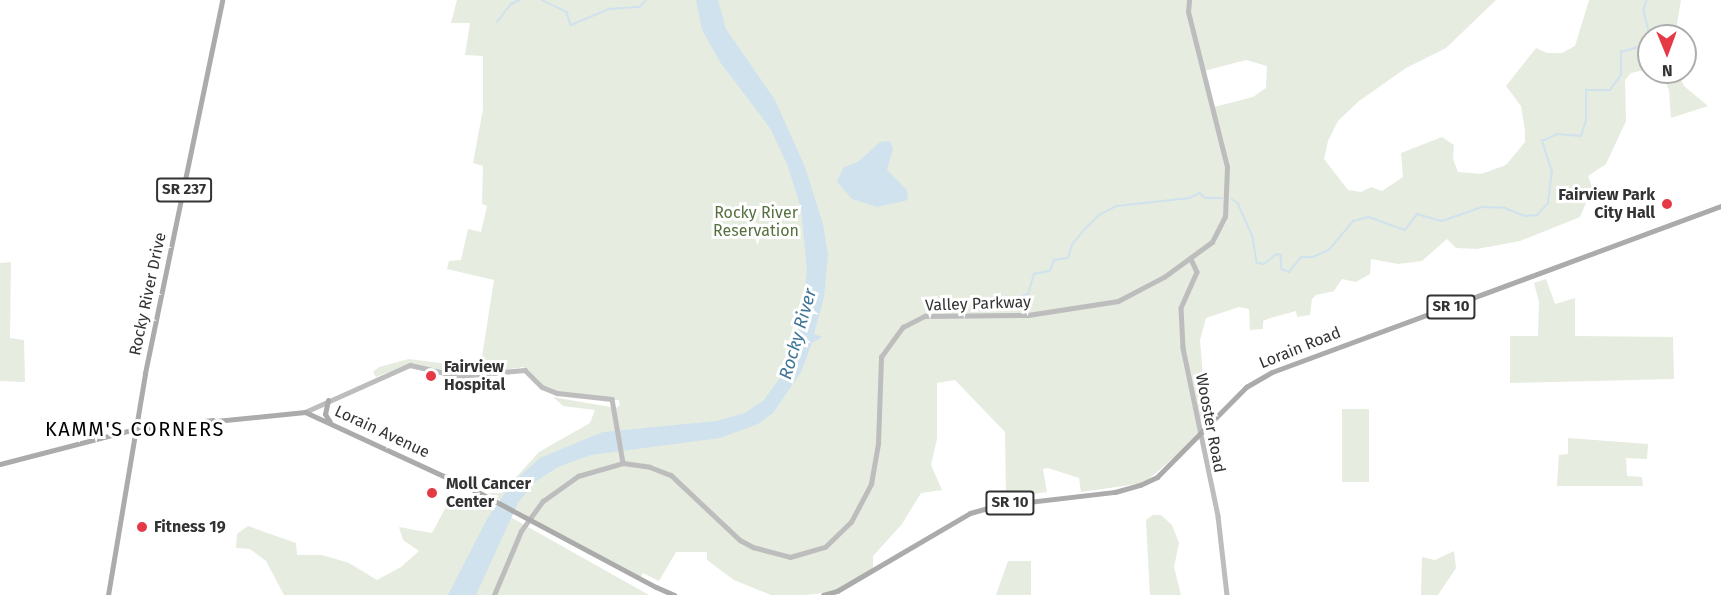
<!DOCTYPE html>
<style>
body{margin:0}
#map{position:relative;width:1721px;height:595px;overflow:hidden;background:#fff;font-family:"Fira Sans",sans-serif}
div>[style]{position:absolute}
.green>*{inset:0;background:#e6ecdf;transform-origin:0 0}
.water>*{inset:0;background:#cfe2ee}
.stream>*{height:1.5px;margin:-0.75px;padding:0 0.75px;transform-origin:0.75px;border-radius:0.75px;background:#cfe2ee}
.secondary>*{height:4.5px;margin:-2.25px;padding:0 2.25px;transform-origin:2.25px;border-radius:2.25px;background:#bdbdbd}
.primary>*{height:5px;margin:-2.5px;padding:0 2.5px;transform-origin:2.5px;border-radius:2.5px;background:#ababab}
.primary-bridge>*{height:5px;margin:-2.5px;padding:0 2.5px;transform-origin:2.5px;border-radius:2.5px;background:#ababab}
.dots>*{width:16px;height:16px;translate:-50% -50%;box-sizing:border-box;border:3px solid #fff;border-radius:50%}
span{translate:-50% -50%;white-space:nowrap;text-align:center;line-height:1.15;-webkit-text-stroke:6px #fff;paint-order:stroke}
.shield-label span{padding:2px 4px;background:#fff;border:2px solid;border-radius:4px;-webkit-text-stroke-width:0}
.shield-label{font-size:15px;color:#333;font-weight:700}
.poi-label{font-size:16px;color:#333;font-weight:700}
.right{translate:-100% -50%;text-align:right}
.left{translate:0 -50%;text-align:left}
.park-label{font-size:16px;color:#56703f}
.street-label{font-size:16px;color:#333}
.water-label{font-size:18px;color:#3f7597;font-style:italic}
.quarter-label{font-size:20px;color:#000;letter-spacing:1.5px}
.north{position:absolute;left:1637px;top:24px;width:60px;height:60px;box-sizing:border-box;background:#fff;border:2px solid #adadad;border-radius:50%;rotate:179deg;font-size:16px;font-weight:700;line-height:24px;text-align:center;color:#333}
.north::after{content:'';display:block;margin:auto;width:21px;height:27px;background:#e63946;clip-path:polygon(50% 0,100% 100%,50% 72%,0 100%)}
</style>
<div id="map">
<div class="green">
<i style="clip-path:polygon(evenodd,457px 0,1496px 0,1446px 48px,1406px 68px,1359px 101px,1338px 121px,1328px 141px,1324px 159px,1348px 190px,1361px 192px,1371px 187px,1382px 191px,1403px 177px,1401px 153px,1442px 137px,1454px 145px,1453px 159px,1458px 172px,1481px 174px,1506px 165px,1525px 142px,1525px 131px,1521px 106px,1506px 86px,1536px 48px,1547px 53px,1562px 53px,1575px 46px,1589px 0,1681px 0,1675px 36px,1649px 36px,1649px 69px,1631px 73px,1625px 80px,1626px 121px,1606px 164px,1588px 176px,1595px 195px,1588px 198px,1580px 217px,1520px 241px,1477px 249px,1456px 248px,1447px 239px,1422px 261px,1398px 264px,1371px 259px,1370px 274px,1356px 282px,1342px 279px,1334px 291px,1316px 295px,1312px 299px,1310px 315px,1297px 317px,1296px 311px,1270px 318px,1263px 321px,1263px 329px,1250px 330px,1249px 309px,1239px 307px,1206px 318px,1200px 340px,1206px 414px,1197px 424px,1199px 436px,1144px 483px,1081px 492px,1079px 478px,1048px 468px,1043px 469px,1047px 492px,1006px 498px,1005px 432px,955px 380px,937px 383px,937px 439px,931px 465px,942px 490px,921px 493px,902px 524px,873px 556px,873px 569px,834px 592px,805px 595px,771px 595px,734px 580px,707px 560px,707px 552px,676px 552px,659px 581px,643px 573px,639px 580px,488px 493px,502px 493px,539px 452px,590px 423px,595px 410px,563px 406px,553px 397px,616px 408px,620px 405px,619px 400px,571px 397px,541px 388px,524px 367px,459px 376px,410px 364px,376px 377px,373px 372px,379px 367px,409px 359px,455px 365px,481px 363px,494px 280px,447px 269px,449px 261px,461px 260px,468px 229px,481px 232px,487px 206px,482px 204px,483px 166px,473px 163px,483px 109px,483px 56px,465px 55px,470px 23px,451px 23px,457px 0,1246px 60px,1267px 66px,1266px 88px,1253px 97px,1214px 107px,1204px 71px,1246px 60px)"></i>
<i style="clip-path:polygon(1656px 72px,1678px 72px,1684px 86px,1708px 106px,1671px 118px,1669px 90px,1663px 77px)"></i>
<i style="clip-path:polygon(11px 262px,10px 338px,24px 340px,25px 382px,0 381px,0 263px)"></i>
<i style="clip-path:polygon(1546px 279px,1555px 304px,1575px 298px,1575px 336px,1673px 337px,1674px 379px,1510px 383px,1510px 336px,1538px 336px,1539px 302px,1534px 283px)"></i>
<i style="left:1369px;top:409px;width:73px;height:27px;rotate:90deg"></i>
<i style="clip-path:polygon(1568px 438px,1648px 444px,1647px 459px,1626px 458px,1627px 476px,1642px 477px,1643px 486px,1557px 486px,1559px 455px,1568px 454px)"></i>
<i style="clip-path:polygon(471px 495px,649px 595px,284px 595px,266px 561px,250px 549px,236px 548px,237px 534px,248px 526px,296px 543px,297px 555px,322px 555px,349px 563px,377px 580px,401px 567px,419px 551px,403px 540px,399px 527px,432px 533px,449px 501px,464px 508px)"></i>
<i style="clip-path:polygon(1153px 515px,1161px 515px,1172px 525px,1179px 543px,1174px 567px,1181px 595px,1150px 595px,1146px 520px)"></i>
<i style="clip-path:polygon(1454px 551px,1456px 568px,1438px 595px,1421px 595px,1422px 557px,1435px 560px)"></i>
<i style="clip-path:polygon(1008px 561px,1031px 561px,1031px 595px,996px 595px)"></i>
</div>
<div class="water">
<i style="clip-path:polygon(696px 0,718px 0,726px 29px,775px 100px,805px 167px,823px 224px,828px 254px,824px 297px,814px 334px,822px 337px,812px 343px,801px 372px,773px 413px,758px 424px,720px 438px,591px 455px,558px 467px,535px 482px,518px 503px,476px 595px,448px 595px,487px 519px,513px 482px,540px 458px,603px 432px,717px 421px,745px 413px,764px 400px,780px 378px,791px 351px,801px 318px,807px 271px,801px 208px,787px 164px,770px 128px,720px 62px,702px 30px)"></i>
<i style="clip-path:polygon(890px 141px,893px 149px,887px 170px,907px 190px,908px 200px,877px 207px,852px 199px,837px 182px,843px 168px,859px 161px,880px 142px)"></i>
</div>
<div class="stream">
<i style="left:542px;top:0;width:28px;rotate:26deg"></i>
<i style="left:567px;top:12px;width:14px;rotate:73deg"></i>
<i style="left:571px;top:25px;width:41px;rotate:-22.8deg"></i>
<i style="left:609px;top:9px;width:31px;rotate:-4deg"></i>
<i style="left:640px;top:7px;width:9px;rotate:-49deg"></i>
<i style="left:1647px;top:0;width:10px;rotate:107deg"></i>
<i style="left:1644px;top:10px;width:27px;rotate:77deg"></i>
<i style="left:497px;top:22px;width:23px;rotate:-52deg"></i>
<i style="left:511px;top:4px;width:10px;rotate:-24deg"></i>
<i style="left:1232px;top:199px;width:7px;rotate:34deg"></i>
<i style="left:1238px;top:203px;width:37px;rotate:66deg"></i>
<i style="left:1253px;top:237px;width:26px;rotate:81deg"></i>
<i style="left:1257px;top:263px;width:7px;rotate:8deg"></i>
<i style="left:1264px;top:264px;width:16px;rotate:-38deg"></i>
<i style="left:1277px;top:254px;width:4px;rotate:14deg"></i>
<i style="left:1281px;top:255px;width:14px;rotate:86deg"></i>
<i style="left:1282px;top:269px;width:8px;rotate:23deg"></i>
<i style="left:1289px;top:272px;width:19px;rotate:-51deg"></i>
<i style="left:1301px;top:257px;width:12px"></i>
<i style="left:1313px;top:257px;width:17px;rotate:-24deg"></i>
<i style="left:1329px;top:250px;width:38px;rotate:-50deg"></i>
<i style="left:1353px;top:221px;width:16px;rotate:-14deg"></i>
<i style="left:1369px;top:217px;width:38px;rotate:20deg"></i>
<i style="left:1405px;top:230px;width:20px;rotate:-53deg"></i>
<i style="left:1417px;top:214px;width:26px;rotate:16deg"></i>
<i style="left:1442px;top:221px;width:42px;rotate:-19.3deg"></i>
<i style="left:1482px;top:207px;width:23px;rotate:2deg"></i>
<i style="left:1505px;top:208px;width:22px;rotate:22deg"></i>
<i style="left:1525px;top:216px;width:12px;rotate:-5deg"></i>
<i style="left:1537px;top:215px;width:16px;rotate:-47deg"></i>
<i style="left:1548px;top:203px;width:31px;rotate:-83deg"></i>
<i style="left:1552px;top:172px;width:33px;rotate:-108deg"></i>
<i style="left:1542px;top:141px;width:17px;rotate:-24deg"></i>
<i style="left:1558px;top:134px;width:23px;rotate:5deg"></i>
<i style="left:1581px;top:136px;width:16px;rotate:-72deg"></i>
<i style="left:1586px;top:121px;width:31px;rotate:-90deg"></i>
<i style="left:1586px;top:90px;width:24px"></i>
<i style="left:1610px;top:90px;width:19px;rotate:-54deg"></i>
<i style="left:1621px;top:75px;width:23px;rotate:-90deg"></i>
<i style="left:1621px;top:52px;width:22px;rotate:-16deg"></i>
<i style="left:1642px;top:46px;width:11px;rotate:-49deg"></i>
<i style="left:986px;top:309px;width:45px;rotate:-19.7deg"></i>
<i style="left:1028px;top:294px;width:21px;rotate:-73deg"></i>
<i style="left:1034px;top:274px;width:16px;rotate:-11deg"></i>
<i style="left:1050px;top:271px;width:12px;rotate:-70deg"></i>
<i style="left:1054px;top:260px;width:14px;rotate:-8deg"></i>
<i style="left:1068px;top:258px;width:14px;rotate:-73deg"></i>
<i style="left:1072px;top:245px;width:22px;rotate:-51deg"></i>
<i style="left:1086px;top:228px;width:18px;rotate:-45deg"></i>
<i style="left:1099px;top:215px;width:20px;rotate:-27deg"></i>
<i style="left:1117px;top:206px;width:73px;rotate:-6.3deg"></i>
<i style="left:1190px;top:198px;width:11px;rotate:-27deg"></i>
<i style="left:1200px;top:193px;width:8px;rotate:40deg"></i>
<i style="left:1206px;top:198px;width:16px"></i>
</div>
<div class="secondary">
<i style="left:1191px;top:259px;width:14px;rotate:65deg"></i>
<i style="left:1197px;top:272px;width:39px;rotate:114deg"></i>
<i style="left:1181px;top:308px;width:40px;rotate:87.1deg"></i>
<i style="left:1183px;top:348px;width:172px;rotate:78.2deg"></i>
<i style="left:1218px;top:516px;width:80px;rotate:83.5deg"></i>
<i style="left:305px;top:412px;width:115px;rotate:-24.1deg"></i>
<i style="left:410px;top:365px;width:49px;rotate:12.9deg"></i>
<i style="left:458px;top:376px;width:67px;rotate:-5.1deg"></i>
<i style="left:525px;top:370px;width:24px;rotate:45deg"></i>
<i style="left:542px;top:387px;width:16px;rotate:22deg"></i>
<i style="left:557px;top:393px;width:55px;rotate:6.2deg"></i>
<i style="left:612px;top:399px;width:65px;rotate:80.2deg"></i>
<i style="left:494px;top:595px;width:69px;rotate:-67.1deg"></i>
<i style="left:521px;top:531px;width:37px;rotate:-54deg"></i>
<i style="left:543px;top:501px;width:43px;rotate:-35.5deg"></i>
<i style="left:578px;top:476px;width:47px;rotate:-16.1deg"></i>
<i style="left:623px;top:463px;width:27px;rotate:8deg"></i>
<i style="left:650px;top:467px;width:22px;rotate:21deg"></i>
<i style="left:671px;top:475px;width:95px;rotate:43.3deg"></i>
<i style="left:740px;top:540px;width:15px;rotate:28deg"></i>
<i style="left:753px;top:547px;width:38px;rotate:15deg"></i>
<i style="left:790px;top:557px;width:36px;rotate:-16deg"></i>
<i style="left:825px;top:547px;width:36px;rotate:-44deg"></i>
<i style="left:851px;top:522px;width:43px;rotate:-62.2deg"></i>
<i style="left:871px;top:484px;width:41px;rotate:-80.1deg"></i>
<i style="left:878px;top:444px;width:87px;rotate:-88deg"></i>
<i style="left:881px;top:357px;width:37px;rotate:-54deg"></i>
<i style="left:903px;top:327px;width:25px;rotate:-27deg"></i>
<i style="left:925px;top:316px;width:103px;rotate:-0.6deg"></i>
<i style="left:1028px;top:315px;width:91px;rotate:-8.8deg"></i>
<i style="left:1118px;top:301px;width:52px;rotate:-27.6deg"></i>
<i style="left:1164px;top:277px;width:59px;rotate:-36.1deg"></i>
<i style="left:1212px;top:242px;width:28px;rotate:-63deg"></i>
<i style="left:1225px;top:217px;width:50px;rotate:-87.7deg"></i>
<i style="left:1227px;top:167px;width:160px;rotate:-104.1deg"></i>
<i style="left:1188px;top:12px;width:12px;rotate:-85deg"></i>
</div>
<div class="primary">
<i style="left:328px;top:400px;width:14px;rotate:102deg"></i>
<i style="left:325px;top:414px;width:9px;rotate:58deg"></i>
<i style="left:194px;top:422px;width:19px;rotate:-6deg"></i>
<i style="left:0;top:464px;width:139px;rotate:-14.5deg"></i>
<i style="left:135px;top:429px;width:171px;rotate:-5.7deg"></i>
<i style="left:305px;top:412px;width:188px;rotate:24.8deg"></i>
<i style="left:656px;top:587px;width:20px;rotate:24deg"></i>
<i style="left:108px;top:595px;width:225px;rotate:-80.5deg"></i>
<i style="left:145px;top:373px;width:381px;rotate:-78.3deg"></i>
<i style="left:823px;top:595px;width:15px;rotate:-16deg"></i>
<i style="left:837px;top:591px;width:154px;rotate:-30.4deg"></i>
<i style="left:970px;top:513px;width:26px;rotate:-16deg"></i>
<i style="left:995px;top:506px;width:121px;rotate:-6.7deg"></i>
<i style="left:1115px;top:492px;width:26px;rotate:-16deg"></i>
<i style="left:1140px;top:485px;width:19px;rotate:-25deg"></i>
<i style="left:1157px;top:477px;width:127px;rotate:-45.3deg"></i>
<i style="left:1246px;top:387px;width:30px;rotate:-30deg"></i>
<i style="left:1272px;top:372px;width:479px;rotate:-20.3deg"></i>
</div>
<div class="primary-bridge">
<i style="left:476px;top:491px;width:204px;rotate:28.1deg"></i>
</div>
<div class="dots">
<i style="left:1667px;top:204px;background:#e63946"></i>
<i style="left:431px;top:376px;background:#e63946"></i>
<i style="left:432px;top:493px;background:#e63946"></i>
<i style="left:142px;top:527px;background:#e63946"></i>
</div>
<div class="shield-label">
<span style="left:184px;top:190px">SR 237</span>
<span style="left:1451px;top:307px">SR 10</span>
<span style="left:1010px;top:503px">SR 10</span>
</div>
<div class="poi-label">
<span class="right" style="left:1655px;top:204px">Fairview Park<br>City Hall</span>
<span class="left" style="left:444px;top:376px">Fairview<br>Hospital</span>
<span class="left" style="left:446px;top:493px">Moll Cancer<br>Center</span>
<span class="left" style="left:154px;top:527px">Fitness 19</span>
</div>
<div class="park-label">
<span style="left:756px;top:222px">Rocky River<br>Reservation</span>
</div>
<div class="street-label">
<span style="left:148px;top:294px;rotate:-78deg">Rocky River Drive</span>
<span style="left:978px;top:304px;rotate:-2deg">Valley Parkway</span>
<span style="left:1300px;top:348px;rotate:-22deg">Lorain Road</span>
<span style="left:1210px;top:423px;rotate:79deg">Wooster Road</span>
<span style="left:382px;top:432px;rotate:25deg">Lorain Avenue</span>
</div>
<div class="water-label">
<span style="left:798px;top:334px;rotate:-74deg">Rocky River</span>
</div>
<div class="quarter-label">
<span style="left:135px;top:429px">KAMM'S CORNERS</span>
</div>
<div class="north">N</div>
</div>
